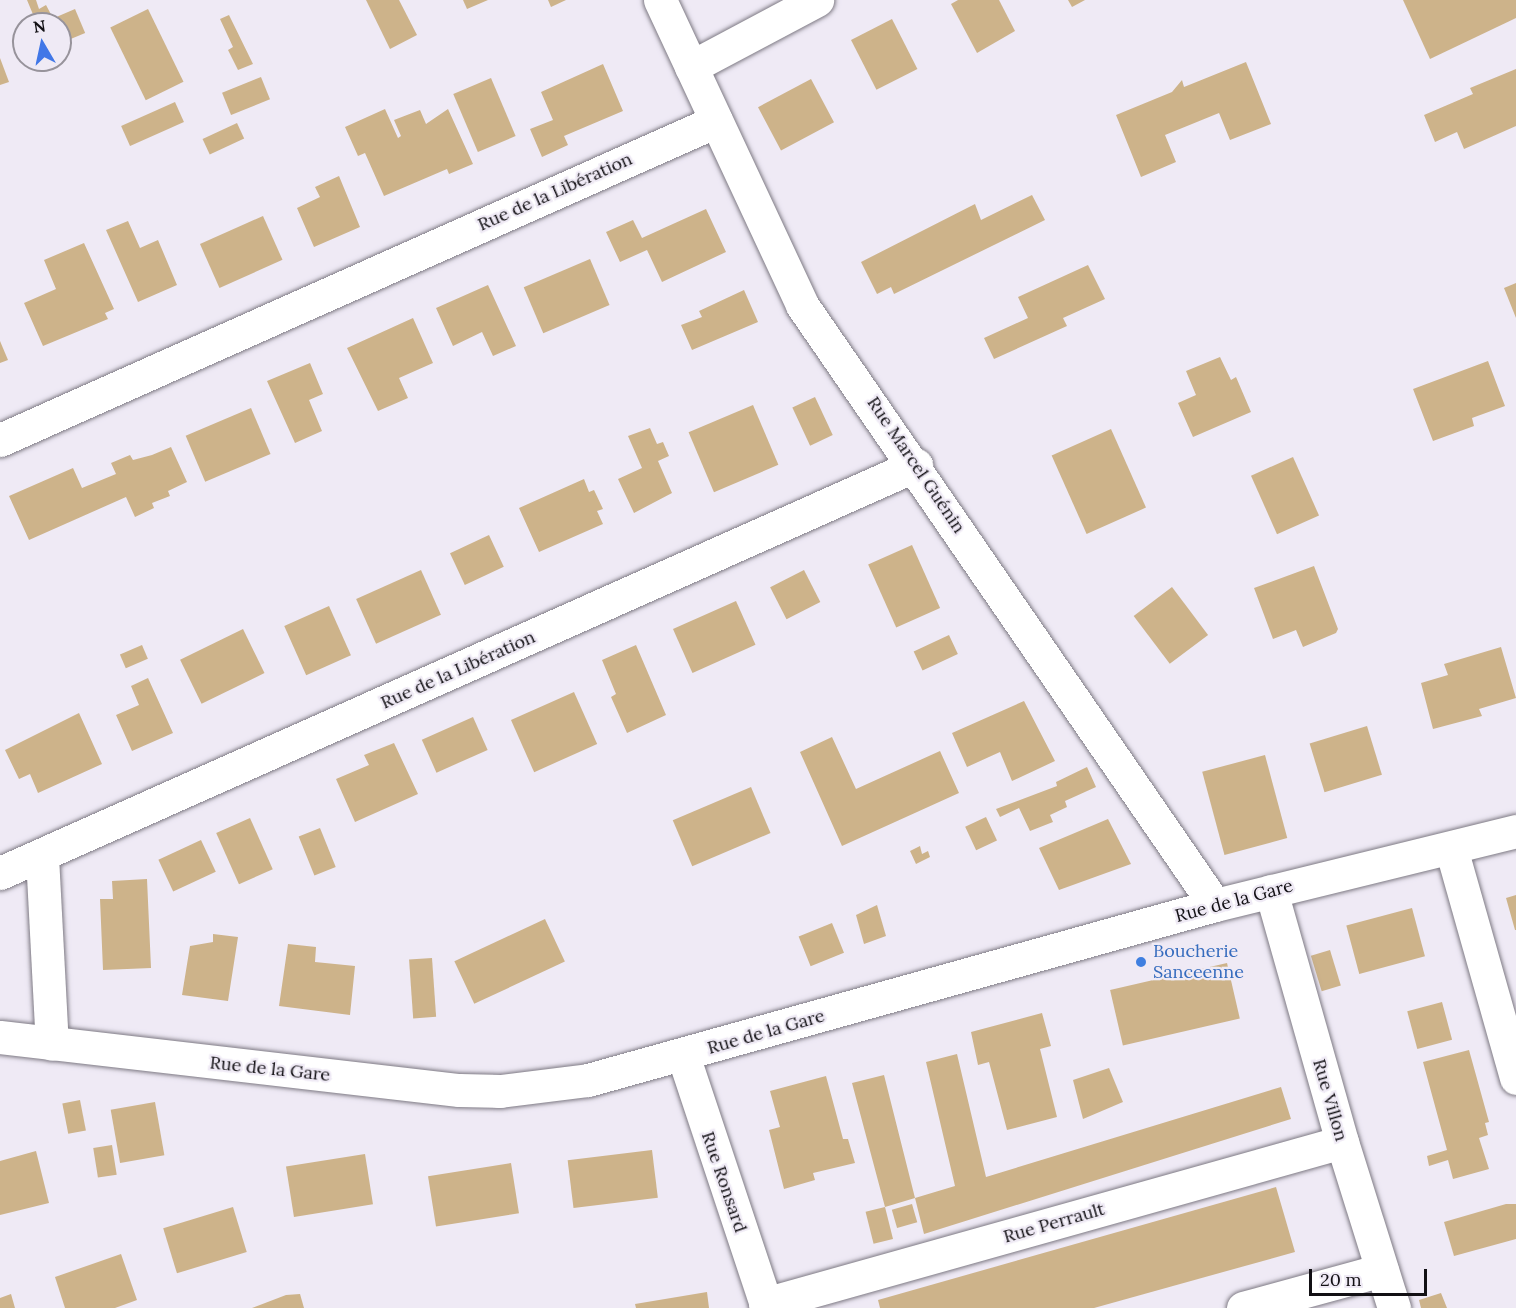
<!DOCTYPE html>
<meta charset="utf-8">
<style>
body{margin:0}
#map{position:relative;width:1516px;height:1308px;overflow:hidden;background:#efeaf5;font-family:Lora,serif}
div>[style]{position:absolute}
.building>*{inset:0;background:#cdb38a;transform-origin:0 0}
.roads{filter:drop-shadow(0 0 2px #7e7a84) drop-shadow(0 0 2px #7e7a84)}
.minor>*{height:33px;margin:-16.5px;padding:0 16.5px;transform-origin:16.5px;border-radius:16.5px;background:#fff}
.dots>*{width:16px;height:16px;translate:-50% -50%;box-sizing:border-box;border:3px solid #efeaf5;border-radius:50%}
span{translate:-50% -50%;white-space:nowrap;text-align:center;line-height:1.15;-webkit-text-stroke:4.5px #efeaf5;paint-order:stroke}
.street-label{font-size:18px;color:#121014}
.shop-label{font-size:18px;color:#366cbe}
.left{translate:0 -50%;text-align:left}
.north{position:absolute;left:12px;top:12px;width:60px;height:60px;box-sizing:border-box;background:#efeaf5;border:2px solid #97939b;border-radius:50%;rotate:351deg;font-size:16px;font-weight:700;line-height:24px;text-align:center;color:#121014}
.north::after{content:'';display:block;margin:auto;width:21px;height:27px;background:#4177e7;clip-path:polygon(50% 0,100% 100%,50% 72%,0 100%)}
.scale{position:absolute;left:1309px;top:1269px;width:118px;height:27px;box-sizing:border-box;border:3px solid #121014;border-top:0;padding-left:8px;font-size:18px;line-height:21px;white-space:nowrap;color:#121014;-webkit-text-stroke:4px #efeaf5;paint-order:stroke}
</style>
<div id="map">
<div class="building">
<i style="clip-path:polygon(27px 0,36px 0,39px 9px,46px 5px,54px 20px,37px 24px)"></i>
<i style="clip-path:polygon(366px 0,399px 0,417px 35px,390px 49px)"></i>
<i style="clip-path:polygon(463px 0,488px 0,467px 9px)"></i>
<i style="clip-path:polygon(548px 0,566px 0,551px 7px)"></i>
<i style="clip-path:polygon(958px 0,999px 0,1015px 31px,977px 53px,951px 4px)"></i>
<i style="clip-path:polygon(1068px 0,1085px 0,1072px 7px)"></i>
<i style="clip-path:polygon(1403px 0,1516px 0,1516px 18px,1430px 59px)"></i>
<i style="left:75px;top:9px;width:26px;height:19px;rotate:67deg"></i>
<i style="left:148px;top:9px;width:81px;height:42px;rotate:64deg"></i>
<i style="clip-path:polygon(229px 15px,253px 64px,238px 70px,228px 50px,233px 47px,220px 19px)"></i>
<i style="left:892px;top:19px;width:56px;height:46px;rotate:63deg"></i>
<i style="clip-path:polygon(0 58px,9px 82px,0 85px)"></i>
<i style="clip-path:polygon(1246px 62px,1271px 124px,1230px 140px,1219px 113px,1165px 135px,1176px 162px,1141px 177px,1116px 115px,1172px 92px,1182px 80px,1184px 87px)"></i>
<i style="clip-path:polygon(603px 64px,623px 111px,564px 136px,568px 145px,542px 157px,530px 129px,553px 120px,541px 92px)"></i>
<i style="clip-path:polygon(1516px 69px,1516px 126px,1464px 149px,1457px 132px,1435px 142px,1424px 115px,1473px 94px,1470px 88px)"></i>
<i style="left:261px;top:77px;width:24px;height:42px;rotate:68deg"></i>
<i style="left:491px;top:78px;width:63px;height:41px;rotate:67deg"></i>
<i style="left:811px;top:79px;width:49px;height:60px;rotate:62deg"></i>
<i style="left:175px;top:102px;width:22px;height:59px;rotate:66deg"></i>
<i style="clip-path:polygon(385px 109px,398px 138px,401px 136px,394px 120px,420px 110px,426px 124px,448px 109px,473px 164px,449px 174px,447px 169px,384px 196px,365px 153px,358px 156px,345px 127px)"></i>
<i style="left:237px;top:123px;width:17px;height:38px;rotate:65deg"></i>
<i style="clip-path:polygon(339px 176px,360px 227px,314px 247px,297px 208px,320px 197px,315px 187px)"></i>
<i style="clip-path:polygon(1032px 195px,1045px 220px,894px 294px,891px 287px,877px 294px,861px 262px,975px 204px,981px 220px)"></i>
<i style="clip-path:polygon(706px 209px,726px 252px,662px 282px,647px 250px,620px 262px,606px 232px,633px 220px,642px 238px)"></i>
<i style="left:263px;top:216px;width:48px;height:69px;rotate:66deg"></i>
<i style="clip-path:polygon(128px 221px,140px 248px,158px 240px,177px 285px,138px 302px,106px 230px)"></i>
<i style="clip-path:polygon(84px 243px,114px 309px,105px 313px,108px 319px,43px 346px,24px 303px,56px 289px,44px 260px)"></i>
<i style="left:590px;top:259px;width:50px;height:72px;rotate:67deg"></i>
<i style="clip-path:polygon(1088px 265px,1105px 299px,1063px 318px,1067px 326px,994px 359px,984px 338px,1028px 318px,1018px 297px)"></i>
<i style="clip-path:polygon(1516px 283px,1516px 318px,1504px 288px)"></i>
<i style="clip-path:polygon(488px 285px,516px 346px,493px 356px,482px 332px,453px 346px,436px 308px)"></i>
<i style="clip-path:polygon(744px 290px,758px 322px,692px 350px,681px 325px,702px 317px,699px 311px)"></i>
<i style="clip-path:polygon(413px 318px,433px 363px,399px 378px,408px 398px,378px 411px,347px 348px)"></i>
<i style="clip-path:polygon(0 341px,8px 360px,0 363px)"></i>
<i style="clip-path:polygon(1220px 357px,1231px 380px,1236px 377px,1251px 412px,1193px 437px,1178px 403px,1196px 395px,1186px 371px)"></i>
<i style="clip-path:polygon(1488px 361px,1505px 406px,1472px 418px,1474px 426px,1433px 441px,1413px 389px)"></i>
<i style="clip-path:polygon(310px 363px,323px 394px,309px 400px,322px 431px,295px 443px,267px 381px)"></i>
<i style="left:815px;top:397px;width:42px;height:25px;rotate:65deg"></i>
<i style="left:753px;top:405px;width:65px;height:70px;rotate:67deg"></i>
<i style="left:251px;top:408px;width:50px;height:71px;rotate:67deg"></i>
<i style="clip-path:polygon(650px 428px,657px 444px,663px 442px,669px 456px,658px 461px,672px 493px,634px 513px,618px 479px,642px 468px,628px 436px)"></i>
<i style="left:1111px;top:429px;width:86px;height:65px;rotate:66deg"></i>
<i style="clip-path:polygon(171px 447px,187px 482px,168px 491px,170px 496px,152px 503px,154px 508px,135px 517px,126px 497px,29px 540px,9px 496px,73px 468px,82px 488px,116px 474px,111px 463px,130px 455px,133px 460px,152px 455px)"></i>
<i style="left:1293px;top:457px;width:64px;height:46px;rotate:66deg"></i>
<i style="clip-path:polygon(584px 479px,589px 492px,594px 490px,603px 509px,597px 511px,603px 524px,539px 552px,519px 508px)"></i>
<i style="left:489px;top:535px;width:35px;height:43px;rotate:65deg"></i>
<i style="left:912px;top:545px;width:69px;height:48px;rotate:66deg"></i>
<i style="clip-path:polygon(1314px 566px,1338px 629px,1336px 633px,1303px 647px,1296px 630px,1273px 639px,1254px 588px)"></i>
<i style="left:421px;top:570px;width:49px;height:71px;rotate:66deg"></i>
<i style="left:804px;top:570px;width:36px;height:38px;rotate:63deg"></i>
<i style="left:1172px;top:587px;width:60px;height:48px;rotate:53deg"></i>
<i style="left:736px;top:601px;width:48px;height:69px;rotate:66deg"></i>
<i style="left:329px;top:606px;width:54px;height:49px;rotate:66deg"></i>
<i style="left:243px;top:629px;width:49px;height:70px;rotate:64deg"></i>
<i style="left:949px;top:635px;width:21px;height:39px;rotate:65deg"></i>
<i style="left:142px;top:645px;width:15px;height:24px;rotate:67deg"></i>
<i style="clip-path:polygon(636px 645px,666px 715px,627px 733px,611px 697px,616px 694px,602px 660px)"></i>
<i style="clip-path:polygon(1501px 647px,1516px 698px,1479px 709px,1482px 716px,1433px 729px,1421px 683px,1448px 675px,1444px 664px)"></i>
<i style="clip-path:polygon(148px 678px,173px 733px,132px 751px,116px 715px,139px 705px,131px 686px)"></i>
<i style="left:574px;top:692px;width:57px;height:69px;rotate:66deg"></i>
<i style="clip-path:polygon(1024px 701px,1055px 761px,1012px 781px,1000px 752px,967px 767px,952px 733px)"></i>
<i style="clip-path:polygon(79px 713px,102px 764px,38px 793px,30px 774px,19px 779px,5px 750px)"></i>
<i style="left:473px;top:717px;width:36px;height:56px;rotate:66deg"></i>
<i style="left:1367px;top:726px;width:51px;height:60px;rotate:73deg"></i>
<i style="clip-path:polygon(832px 737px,856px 789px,940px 751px,959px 793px,842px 846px,800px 752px)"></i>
<i style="clip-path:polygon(394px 743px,418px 794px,355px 822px,336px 779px,369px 765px,364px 755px)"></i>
<i style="left:1265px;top:755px;width:86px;height:65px;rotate:75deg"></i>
<i style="clip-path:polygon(1087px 767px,1096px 787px,1065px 801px,1067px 807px,1050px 815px,1053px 822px,1030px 831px,1019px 808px,1000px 817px,996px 809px,1057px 786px,1056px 782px)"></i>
<i style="left:751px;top:787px;width:50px;height:85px;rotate:67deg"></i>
<i style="left:986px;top:817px;width:26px;height:23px;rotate:65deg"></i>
<i style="left:250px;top:818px;width:56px;height:37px;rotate:66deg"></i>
<i style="clip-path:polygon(1108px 819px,1131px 864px,1059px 890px,1039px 848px)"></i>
<i style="left:320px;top:828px;width:42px;height:23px;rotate:68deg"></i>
<i style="left:201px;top:840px;width:35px;height:47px;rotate:65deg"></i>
<i style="clip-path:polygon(920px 846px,922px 854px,928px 851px,930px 857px,916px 864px,910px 851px)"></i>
<i style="clip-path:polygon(147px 879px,151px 968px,103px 970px,100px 899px,113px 899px,112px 881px)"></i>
<i style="clip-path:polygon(1516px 895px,1516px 930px,1515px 930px,1506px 898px)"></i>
<i style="clip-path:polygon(877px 905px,886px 936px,864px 944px,856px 915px)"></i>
<i style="left:1412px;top:908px;width:50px;height:68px;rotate:75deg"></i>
<i style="left:545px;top:919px;width:47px;height:100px;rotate:65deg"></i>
<i style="left:832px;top:923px;width:32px;height:36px;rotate:68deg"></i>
<i style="clip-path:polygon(213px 934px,238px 937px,228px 1001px,182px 995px,190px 946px,213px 942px)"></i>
<i style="clip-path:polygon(288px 944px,316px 947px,315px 962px,355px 966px,350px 1015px,279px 1006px)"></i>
<i style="left:1330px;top:950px;width:37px;height:20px;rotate:73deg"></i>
<i style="left:432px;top:958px;width:59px;height:23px;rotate:86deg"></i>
<i style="left:1227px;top:963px;width:57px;height:120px;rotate:77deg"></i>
<i style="left:1442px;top:1002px;width:39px;height:36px;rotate:75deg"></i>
<i style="clip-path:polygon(1042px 1013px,1051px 1046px,1040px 1049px,1057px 1117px,1007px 1130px,989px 1062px,978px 1065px,971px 1032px)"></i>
<i style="clip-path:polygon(1469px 1050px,1489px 1122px,1485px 1123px,1488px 1135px,1479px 1138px,1489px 1169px,1453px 1179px,1448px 1160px,1429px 1166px,1427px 1156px,1447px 1150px,1423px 1062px)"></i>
<i style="clip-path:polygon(957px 1054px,986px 1177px,1281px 1087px,1291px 1119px,924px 1234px,915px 1198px,885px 1207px,852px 1083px,884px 1075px,915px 1198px,955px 1186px,926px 1062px)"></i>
<i style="clip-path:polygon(1109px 1068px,1123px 1102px,1083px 1119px,1073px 1080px)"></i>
<i style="clip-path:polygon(826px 1076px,843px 1139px,848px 1139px,855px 1163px,813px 1173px,815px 1180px,784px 1189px,769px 1130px,780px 1127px,770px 1091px)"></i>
<i style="left:80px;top:1100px;width:31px;height:18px;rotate:79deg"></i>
<i style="left:155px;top:1102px;width:54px;height:45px;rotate:80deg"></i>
<i style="left:112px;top:1145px;width:30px;height:19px;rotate:81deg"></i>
<i style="left:652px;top:1150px;width:48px;height:85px;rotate:83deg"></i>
<i style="clip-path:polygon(36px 1151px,49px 1203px,0 1215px,0 1161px)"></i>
<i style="left:365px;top:1154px;width:51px;height:80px;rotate:81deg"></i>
<i style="left:511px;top:1163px;width:51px;height:84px;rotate:81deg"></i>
<i style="clip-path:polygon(1276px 1187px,1295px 1252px,1094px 1308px,880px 1308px,878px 1300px)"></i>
<i style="left:912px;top:1204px;width:19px;height:21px;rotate:74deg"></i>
<i style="clip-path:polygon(1506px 1204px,1516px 1204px,1516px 1239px,1454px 1256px,1444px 1222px)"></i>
<i style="left:233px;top:1207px;width:47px;height:73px;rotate:73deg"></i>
<i style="left:885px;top:1207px;width:33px;height:20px;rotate:76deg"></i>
<i style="clip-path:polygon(121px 1254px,137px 1300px,115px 1308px,65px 1308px,55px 1277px)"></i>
<i style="clip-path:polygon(707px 1292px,709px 1308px,636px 1308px,635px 1304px)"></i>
<i style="clip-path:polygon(1441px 1293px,1447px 1308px,1421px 1308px,1419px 1300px)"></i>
<i style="clip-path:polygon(11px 1294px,15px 1308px,0 1308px,0 1298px)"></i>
<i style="clip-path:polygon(300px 1294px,304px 1308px,252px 1308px,286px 1295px)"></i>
</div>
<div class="roads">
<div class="minor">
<i style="left:660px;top:0;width:336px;rotate:65deg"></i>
<i style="left:802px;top:305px;width:728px;rotate:55.46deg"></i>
<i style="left:691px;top:67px;width:143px;rotate:-28deg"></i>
<i style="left:0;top:440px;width:784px;rotate:-24.01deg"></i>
<i style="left:1451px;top:848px;width:239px;rotate:74.2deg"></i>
<i style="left:42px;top:856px;width:188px;rotate:87deg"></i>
<i style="left:0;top:873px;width:1003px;rotate:-24.01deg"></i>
<i style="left:1271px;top:891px;width:261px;rotate:74.2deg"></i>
<i style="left:1342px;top:1142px;width:174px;rotate:72.6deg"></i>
<i style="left:0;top:1037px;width:462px;rotate:6.6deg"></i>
<i style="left:459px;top:1090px;width:41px;rotate:1.4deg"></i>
<i style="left:500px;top:1091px;width:89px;rotate:-7.1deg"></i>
<i style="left:588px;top:1080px;width:651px;rotate:-15.59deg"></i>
<i style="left:1215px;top:905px;width:310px;rotate:-13.8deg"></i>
<i style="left:683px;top:1055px;width:267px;rotate:71.6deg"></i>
<i style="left:765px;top:1304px;width:599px;rotate:-15.68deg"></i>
<i style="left:1243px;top:1308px;width:144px;rotate:-15.3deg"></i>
</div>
</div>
<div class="dots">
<i style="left:1141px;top:962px;background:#3f7fe0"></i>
</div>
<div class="street-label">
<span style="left:555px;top:192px;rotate:-24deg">Rue de la Libération</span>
<span style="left:916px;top:465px;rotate:56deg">Rue Marcel Guénin</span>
<span style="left:458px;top:670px;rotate:-24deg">Rue de la Libération</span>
<span style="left:1234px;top:901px;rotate:-15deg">Rue de la Gare</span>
<span style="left:766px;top:1032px;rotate:-16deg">Rue de la Gare</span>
<span style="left:270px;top:1069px;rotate:6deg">Rue de la Gare</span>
<span style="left:1330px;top:1100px;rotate:74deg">Rue Villon</span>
<span style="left:724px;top:1182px;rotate:71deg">Rue Ronsard</span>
<span style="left:1054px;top:1223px;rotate:-16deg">Rue Perrault</span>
</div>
<div class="shop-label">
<span class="left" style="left:1153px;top:962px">Boucherie<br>Sanceenne</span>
</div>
<div class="north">N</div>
<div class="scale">20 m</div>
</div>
